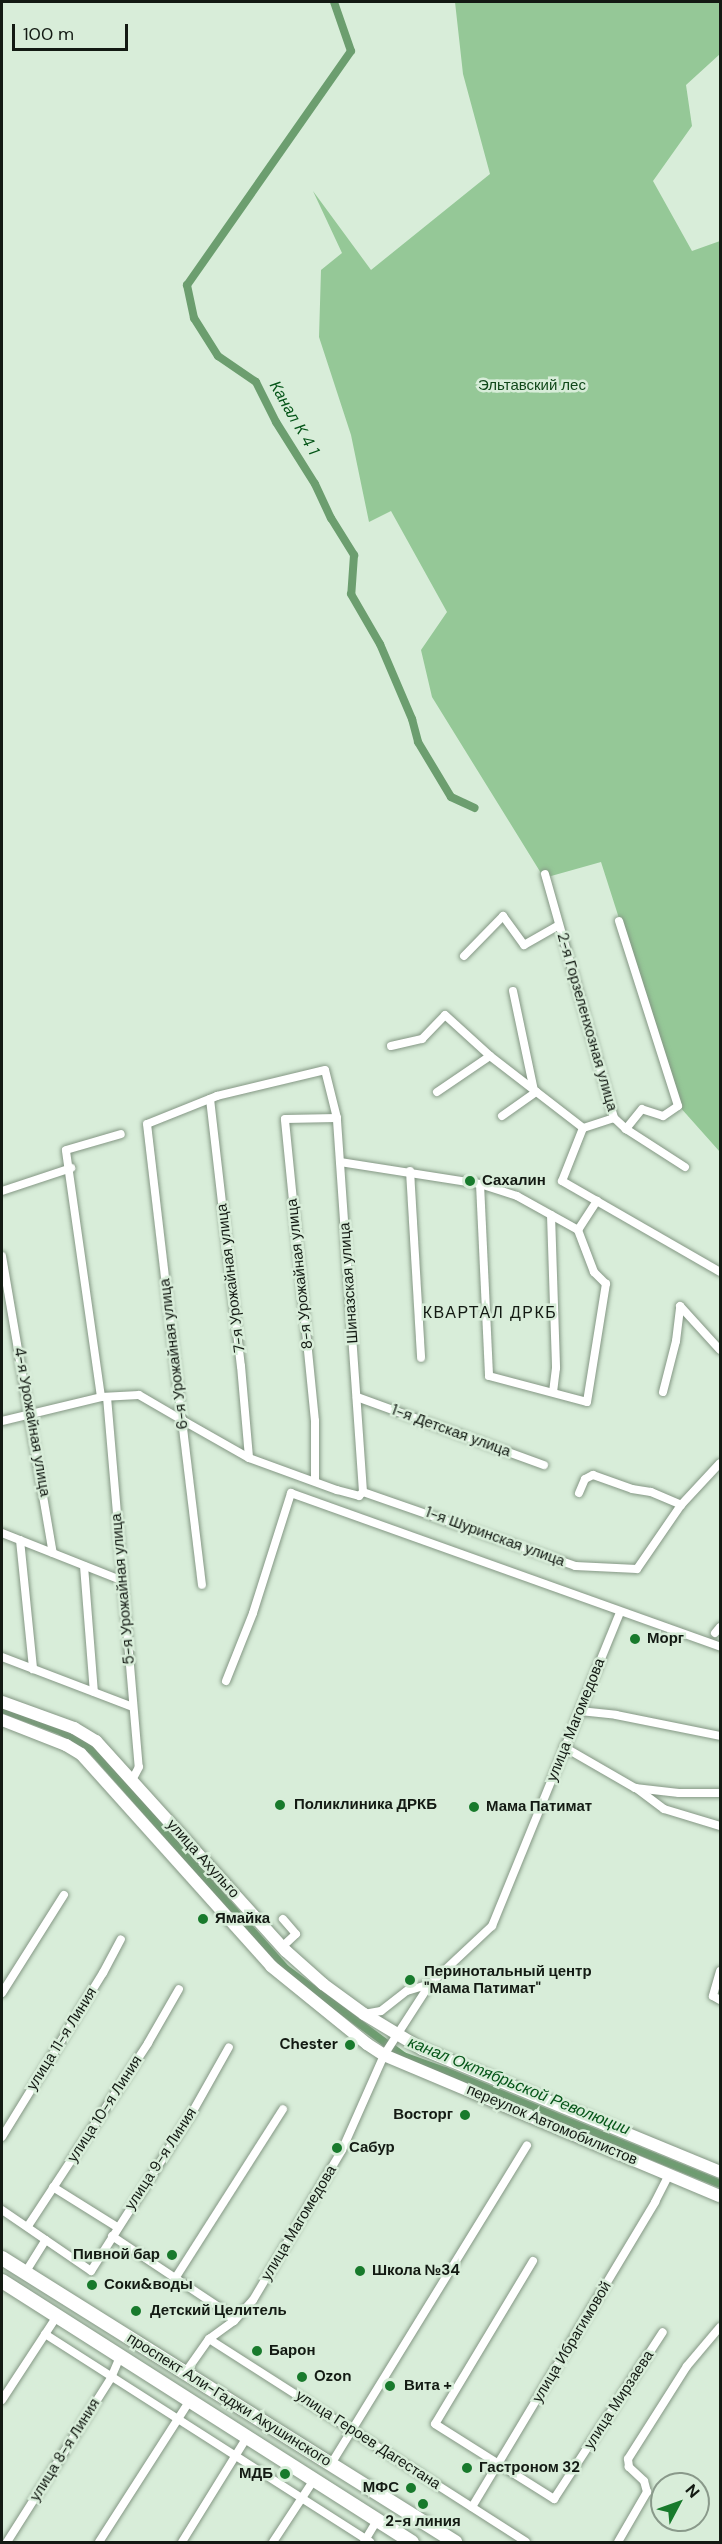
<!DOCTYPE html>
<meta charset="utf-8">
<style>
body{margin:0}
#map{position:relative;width:722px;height:2544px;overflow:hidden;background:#d8edd9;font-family:"DM Sans",sans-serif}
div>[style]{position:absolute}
.forest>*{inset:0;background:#95c897}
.canal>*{height:8px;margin:-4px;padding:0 4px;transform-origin:4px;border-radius:4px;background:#6c9e6f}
.roads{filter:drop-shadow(0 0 2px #849784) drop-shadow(0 0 2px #849784)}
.minor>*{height:8px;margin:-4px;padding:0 4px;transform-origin:4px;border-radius:4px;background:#fff}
.secondary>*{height:12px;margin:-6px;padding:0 6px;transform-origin:6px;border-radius:6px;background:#fff}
.primary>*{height:14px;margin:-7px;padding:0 7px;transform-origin:7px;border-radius:7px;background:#fff}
.dots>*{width:16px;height:16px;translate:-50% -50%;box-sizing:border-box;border:3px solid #d8edd9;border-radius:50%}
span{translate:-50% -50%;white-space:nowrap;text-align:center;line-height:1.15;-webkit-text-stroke:5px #d8edd9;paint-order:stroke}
.park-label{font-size:15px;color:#11481a}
.street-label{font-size:15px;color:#131a13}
.poi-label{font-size:15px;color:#131a13;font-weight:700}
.left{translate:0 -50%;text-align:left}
.right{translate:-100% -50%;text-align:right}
.water-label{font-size:16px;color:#055518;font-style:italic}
.neighbourhood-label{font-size:16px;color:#131a13;letter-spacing:1.5px}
.frame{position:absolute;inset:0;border:3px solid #131a13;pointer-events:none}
.north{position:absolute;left:650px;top:2472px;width:60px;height:60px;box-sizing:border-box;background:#d8edd9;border:2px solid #89998a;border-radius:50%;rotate:49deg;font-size:16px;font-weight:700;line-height:24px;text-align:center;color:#131a13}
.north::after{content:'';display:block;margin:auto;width:21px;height:27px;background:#187a2c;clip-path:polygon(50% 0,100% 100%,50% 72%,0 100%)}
.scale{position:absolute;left:12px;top:24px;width:116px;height:27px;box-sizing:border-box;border:3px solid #131a13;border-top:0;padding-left:8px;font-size:18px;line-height:21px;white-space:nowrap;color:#131a13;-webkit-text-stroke:4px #d8edd9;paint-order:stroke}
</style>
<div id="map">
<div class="forest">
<i style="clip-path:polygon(455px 2px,720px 2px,720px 54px,686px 85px,692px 126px,653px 181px,692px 251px,720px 241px,720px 1152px,679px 1106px,601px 862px,544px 878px,432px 697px,421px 650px,447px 612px,391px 511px,369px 522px,351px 435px,319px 337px,321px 270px,342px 253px,313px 191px,371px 270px,490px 174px,463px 74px)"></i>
</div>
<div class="canal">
<i style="left:334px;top:2px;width:52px;rotate:70.9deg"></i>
<i style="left:351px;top:51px;width:286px;rotate:125deg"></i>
<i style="left:187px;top:285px;width:34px;rotate:78deg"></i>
<i style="left:194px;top:318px;width:45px;rotate:57.7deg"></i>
<i style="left:218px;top:356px;width:46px;rotate:34.4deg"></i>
<i style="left:256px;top:382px;width:45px;rotate:63.4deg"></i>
<i style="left:276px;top:422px;width:73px;rotate:57.8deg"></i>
<i style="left:315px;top:484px;width:38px;rotate:65deg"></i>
<i style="left:331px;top:518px;width:44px;rotate:58.1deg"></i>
<i style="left:354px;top:555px;width:39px;rotate:94deg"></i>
<i style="left:351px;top:594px;width:58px;rotate:59.9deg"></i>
<i style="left:380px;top:644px;width:82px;rotate:66.9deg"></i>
<i style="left:412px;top:719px;width:24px;rotate:75deg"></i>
<i style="left:418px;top:742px;width:64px;rotate:59deg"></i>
<i style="left:451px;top:797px;width:26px;rotate:25deg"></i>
<i style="left:2px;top:1709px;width:63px;rotate:20.4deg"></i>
<i style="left:61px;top:1731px;width:38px;rotate:32deg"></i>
<i style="left:93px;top:1751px;width:291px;rotate:48.5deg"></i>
<i style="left:286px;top:1969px;width:146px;rotate:36.6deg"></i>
<i style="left:403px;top:2056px;width:45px;rotate:19.7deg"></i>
<i style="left:445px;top:2071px;width:297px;rotate:22.3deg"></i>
</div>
<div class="roads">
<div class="minor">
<i style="left:545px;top:874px;width:254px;rotate:74.2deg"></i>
<i style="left:619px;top:921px;width:194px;rotate:72.3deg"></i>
<i style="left:678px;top:1106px;width:18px;rotate:146deg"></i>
<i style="left:663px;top:1116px;width:22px;rotate:-162deg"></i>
<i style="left:642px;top:1109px;width:26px;rotate:129deg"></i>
<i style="left:464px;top:956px;width:56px;rotate:-45.7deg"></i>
<i style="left:503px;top:916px;width:36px;rotate:54deg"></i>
<i style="left:524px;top:945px;width:40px;rotate:-29.7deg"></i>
<i style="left:513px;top:991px;width:102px;rotate:78.1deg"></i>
<i style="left:391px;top:1046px;width:32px;rotate:-13deg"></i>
<i style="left:422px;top:1039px;width:33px;rotate:-46deg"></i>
<i style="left:445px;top:1015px;width:61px;rotate:42.3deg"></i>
<i style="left:490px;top:1056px;width:118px;rotate:37.7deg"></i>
<i style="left:437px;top:1092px;width:64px;rotate:-34.2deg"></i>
<i style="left:210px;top:1099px;width:269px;rotate:83.4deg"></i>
<i style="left:241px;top:1366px;width:92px;rotate:85deg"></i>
<i style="left:502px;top:1116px;width:42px;rotate:-35.2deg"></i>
<i style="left:340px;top:1162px;width:142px;rotate:8.9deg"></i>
<i style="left:480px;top:1184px;width:39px;rotate:18deg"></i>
<i style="left:517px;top:1196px;width:70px;rotate:29.1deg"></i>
<i style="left:578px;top:1230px;width:35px;rotate:-57deg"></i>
<i style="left:685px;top:1167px;width:70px;rotate:-147.2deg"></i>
<i style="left:626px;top:1129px;width:16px;rotate:-137deg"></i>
<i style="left:614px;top:1118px;width:33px;rotate:162deg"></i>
<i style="left:583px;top:1128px;width:57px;rotate:111.6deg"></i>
<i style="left:562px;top:1181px;width:182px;rotate:29.9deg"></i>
<i style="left:410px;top:1171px;width:187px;rotate:86.6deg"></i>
<i style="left:480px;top:1184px;width:192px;rotate:87.3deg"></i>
<i style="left:489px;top:1376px;width:101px;rotate:14.9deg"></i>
<i style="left:587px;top:1402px;width:120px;rotate:-80.9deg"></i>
<i style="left:606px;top:1284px;width:17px;rotate:-135deg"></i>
<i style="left:594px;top:1272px;width:45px;rotate:-110.9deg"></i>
<i style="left:2px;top:1191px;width:73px;rotate:-18.4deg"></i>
<i style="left:551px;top:1215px;width:153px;rotate:88.1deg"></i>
<i style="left:556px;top:1368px;width:23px;rotate:97deg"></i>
<i style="left:2px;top:1256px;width:301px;rotate:80.3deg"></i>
<i style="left:663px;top:1392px;width:53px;rotate:-75.7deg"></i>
<i style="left:676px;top:1341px;width:35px;rotate:-83deg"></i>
<i style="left:680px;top:1306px;width:59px;rotate:47.7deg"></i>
<i style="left:101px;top:1397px;width:249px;rotate:-98.1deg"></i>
<i style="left:66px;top:1150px;width:57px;rotate:-16.2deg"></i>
<i style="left:107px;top:1397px;width:371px;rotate:85.1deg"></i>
<i style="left:139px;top:1767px;width:15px;rotate:118deg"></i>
<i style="left:357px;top:1397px;width:199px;rotate:20deg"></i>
<i style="left:2px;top:1421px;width:102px;rotate:-13.6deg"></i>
<i style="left:101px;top:1397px;width:38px;rotate:-3deg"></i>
<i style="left:139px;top:1395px;width:50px;rotate:30.2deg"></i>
<i style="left:182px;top:1420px;width:77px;rotate:29.6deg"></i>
<i style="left:249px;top:1458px;width:94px;rotate:20deg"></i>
<i style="left:337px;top:1490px;width:23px;rotate:15deg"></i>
<i style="left:359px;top:1496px;width:6px;rotate:-45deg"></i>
<i style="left:363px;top:1492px;width:375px;rotate:-94deg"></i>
<i style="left:337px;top:1118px;width:49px;rotate:-104deg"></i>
<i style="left:325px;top:1070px;width:111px;rotate:166.5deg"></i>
<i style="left:217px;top:1096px;width:75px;rotate:158.2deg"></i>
<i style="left:147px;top:1124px;width:298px;rotate:83.3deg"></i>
<i style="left:182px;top:1420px;width:166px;rotate:83.1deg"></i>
<i style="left:315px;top:1480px;width:59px;rotate:-90deg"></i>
<i style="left:315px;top:1421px;width:303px;rotate:-95.7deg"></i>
<i style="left:285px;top:1119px;width:52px;rotate:-1.1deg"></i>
<i style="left:363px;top:1492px;width:225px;rotate:19.2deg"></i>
<i style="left:575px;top:1566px;width:62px;rotate:2.8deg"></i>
<i style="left:637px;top:1569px;width:78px;rotate:-55.5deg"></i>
<i style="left:681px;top:1505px;width:57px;rotate:-47.1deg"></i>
<i style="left:579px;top:1493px;width:15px;rotate:-67deg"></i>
<i style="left:585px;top:1479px;width:9px;rotate:-27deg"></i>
<i style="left:593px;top:1475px;width:41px;rotate:19.7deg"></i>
<i style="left:632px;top:1489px;width:19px;rotate:9deg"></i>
<i style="left:651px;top:1492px;width:33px;rotate:23deg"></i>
<i style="left:2px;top:1533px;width:128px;rotate:21.6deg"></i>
<i style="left:20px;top:1540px;width:130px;rotate:84.2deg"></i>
<i style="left:84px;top:1566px;width:126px;rotate:85.5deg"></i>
<i style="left:715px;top:1633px;width:8px;rotate:-50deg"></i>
<i style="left:2px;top:1657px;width:140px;rotate:20.9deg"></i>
<i style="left:226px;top:1681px;width:73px;rotate:-68.3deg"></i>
<i style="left:253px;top:1613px;width:126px;rotate:-72.4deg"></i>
<i style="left:291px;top:1493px;width:456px;rotate:19.7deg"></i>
<i style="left:580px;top:1711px;width:36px;rotate:6deg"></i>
<i style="left:616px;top:1715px;width:106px;rotate:11.4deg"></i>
<i style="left:564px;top:1747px;width:82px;rotate:30deg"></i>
<i style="left:635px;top:1788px;width:44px;rotate:6.5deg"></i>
<i style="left:679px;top:1793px;width:41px"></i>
<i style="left:636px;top:1788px;width:35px;rotate:37deg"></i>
<i style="left:664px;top:1809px;width:59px;rotate:16.9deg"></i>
<i style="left:282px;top:1947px;width:19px;rotate:-43deg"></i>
<i style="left:296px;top:1934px;width:20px;rotate:-131deg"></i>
<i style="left:720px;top:1971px;width:26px;rotate:106deg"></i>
<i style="left:713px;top:1996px;width:8px;rotate:30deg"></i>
<i style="left:2px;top:1993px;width:116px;rotate:-57.7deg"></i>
<i style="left:364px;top:2014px;width:17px;rotate:-10deg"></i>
<i style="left:381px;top:2011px;width:33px;rotate:-38deg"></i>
<i style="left:407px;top:1991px;width:24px;rotate:-17deg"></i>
<i style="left:2px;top:2137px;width:193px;rotate:-58.4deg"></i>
<i style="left:103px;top:1973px;width:38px;rotate:-62deg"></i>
<i style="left:53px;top:2187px;width:75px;rotate:32deg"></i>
<i style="left:2px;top:2210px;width:108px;rotate:34.4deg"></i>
<i style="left:91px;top:2271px;width:190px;rotate:-57.5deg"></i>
<i style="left:193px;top:2111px;width:73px;rotate:-60.6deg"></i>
<i style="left:28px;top:2226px;width:219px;rotate:-56.7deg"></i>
<i style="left:148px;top:2043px;width:62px;rotate:-60.1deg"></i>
<i style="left:112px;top:2236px;width:132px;rotate:33.6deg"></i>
<i style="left:222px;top:2309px;width:17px;rotate:45deg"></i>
<i style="left:533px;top:2261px;width:190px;rotate:121deg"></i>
<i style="left:435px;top:2424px;width:141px;rotate:32.2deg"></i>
<i style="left:554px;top:2499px;width:199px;rotate:-56.9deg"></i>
<i style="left:25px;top:2273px;width:39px;rotate:-58deg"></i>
<i style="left:176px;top:2277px;width:199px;rotate:-57.5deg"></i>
<i style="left:45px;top:2334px;width:386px;rotate:32.6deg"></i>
<i style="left:209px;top:2339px;width:376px;rotate:32.6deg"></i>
<i style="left:185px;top:2373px;width:42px;rotate:-54.8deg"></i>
<i style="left:209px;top:2339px;width:31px;rotate:-36deg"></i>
<i style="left:234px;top:2321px;width:28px;rotate:-48deg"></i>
<i style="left:253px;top:2300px;width:174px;rotate:-59.3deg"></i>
<i style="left:342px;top:2150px;width:104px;rotate:-66.1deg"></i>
<i style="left:384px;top:2055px;width:85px;rotate:-57.1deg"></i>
<i style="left:430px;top:1984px;width:85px;rotate:-43.1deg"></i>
<i style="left:492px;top:1926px;width:339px;rotate:-67.8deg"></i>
<i style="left:2px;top:2400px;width:100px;rotate:-56.8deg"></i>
<i style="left:331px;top:2464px;width:374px;rotate:-58.4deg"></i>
<i style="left:472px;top:2507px;width:356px;rotate:-59deg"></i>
<i style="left:655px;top:2202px;width:30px;rotate:-63deg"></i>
<i style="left:7px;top:2542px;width:194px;rotate:-57.6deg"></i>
<i style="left:111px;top:2378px;width:23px;rotate:-67deg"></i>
<i style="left:99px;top:2542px;width:169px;rotate:-57.3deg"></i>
<i style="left:182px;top:2542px;width:123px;rotate:-58.2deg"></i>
<i style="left:273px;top:2542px;width:73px;rotate:-56.7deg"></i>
<i style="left:364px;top:2542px;width:26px;rotate:-59deg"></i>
<i style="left:618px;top:2542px;width:58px;rotate:-59.9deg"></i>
<i style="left:647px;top:2492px;width:11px;rotate:-105deg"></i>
<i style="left:644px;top:2481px;width:21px;rotate:-137deg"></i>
<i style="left:629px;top:2467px;width:8px;rotate:-97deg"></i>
<i style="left:628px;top:2459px;width:110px;rotate:-57.6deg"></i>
<i style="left:687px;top:2366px;width:51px;rotate:-49.8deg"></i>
</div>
<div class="secondary">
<i style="left:2px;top:1702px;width:77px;rotate:19.9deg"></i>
<i style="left:74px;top:1728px;width:26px;rotate:31deg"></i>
<i style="left:96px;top:1741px;width:283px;rotate:47.9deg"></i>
<i style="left:286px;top:1951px;width:50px;rotate:41.7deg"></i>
<i style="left:323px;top:1984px;width:51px;rotate:36.2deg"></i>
<i style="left:364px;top:2014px;width:68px;rotate:31.1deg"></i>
<i style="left:422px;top:2049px;width:322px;rotate:22.4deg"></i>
<i style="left:2px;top:1720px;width:69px;rotate:21.3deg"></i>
<i style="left:66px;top:1745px;width:17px;rotate:31deg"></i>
<i style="left:81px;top:1754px;width:285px;rotate:48.1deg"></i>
<i style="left:271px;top:1966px;width:124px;rotate:39.1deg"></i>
<i style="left:367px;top:2044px;width:20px;rotate:33deg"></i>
<i style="left:384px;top:2055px;width:364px;rotate:22.8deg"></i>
</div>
<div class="primary">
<i style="left:2px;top:2258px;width:535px;rotate:32.08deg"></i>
<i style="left:2px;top:2281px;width:486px;rotate:32.5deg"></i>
</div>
</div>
<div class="dots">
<i style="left:470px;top:1181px;background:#187a2c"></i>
<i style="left:635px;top:1639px;background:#187a2c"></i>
<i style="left:280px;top:1805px;background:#187a2c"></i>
<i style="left:474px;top:1807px;background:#187a2c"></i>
<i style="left:203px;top:1919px;background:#187a2c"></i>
<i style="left:410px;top:1980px;background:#187a2c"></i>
<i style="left:350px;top:2045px;background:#187a2c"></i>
<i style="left:465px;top:2115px;background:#187a2c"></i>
<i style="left:337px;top:2148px;background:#187a2c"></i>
<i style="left:172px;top:2255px;background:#187a2c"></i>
<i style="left:360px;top:2271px;background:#187a2c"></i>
<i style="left:92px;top:2285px;background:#187a2c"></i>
<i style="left:136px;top:2311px;background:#187a2c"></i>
<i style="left:257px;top:2351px;background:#187a2c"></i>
<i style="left:302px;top:2377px;background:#187a2c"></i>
<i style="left:390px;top:2386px;background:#187a2c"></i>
<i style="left:467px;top:2468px;background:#187a2c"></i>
<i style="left:285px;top:2474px;background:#187a2c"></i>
<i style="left:411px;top:2488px;background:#187a2c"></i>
<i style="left:423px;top:2504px;background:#187a2c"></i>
</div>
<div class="park-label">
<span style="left:532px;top:386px">Эльтавский лес</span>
</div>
<div class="street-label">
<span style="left:587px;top:1022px;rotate:74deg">2-я Горзеленхозная улица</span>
<span style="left:300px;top:1274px;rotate:-96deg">8-я Урожайная улица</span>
<span style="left:231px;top:1278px;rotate:-97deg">7-я Урожайная улица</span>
<span style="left:349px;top:1283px;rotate:-94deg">Шиназская улица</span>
<span style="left:174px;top:1354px;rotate:-97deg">6-я Урожайная улица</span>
<span style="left:32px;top:1422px;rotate:80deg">4-я Урожайная улица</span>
<span style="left:451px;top:1431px;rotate:20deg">1-я Детская улица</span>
<span style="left:495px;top:1537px;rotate:20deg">1-я Шуринская улица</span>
<span style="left:123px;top:1589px;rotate:-95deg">5-я Урожайная улица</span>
<span style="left:576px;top:1720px;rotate:-68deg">улица Магомедова</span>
<span style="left:203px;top:1859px;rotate:48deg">улица Ахульго</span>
<span style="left:62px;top:2039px;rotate:-58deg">улица 11-я Линия</span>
<span style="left:105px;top:2109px;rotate:-57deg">улица 10-я Линия</span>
<span style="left:552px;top:2125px;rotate:23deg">переулок Автомобилистов</span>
<span style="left:161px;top:2159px;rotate:-57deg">улица 9-я Линия</span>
<span style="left:299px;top:2223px;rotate:-59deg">улица Магомедова</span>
<span style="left:572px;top:2342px;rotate:-59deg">улица Ибрагимовой</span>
<span style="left:229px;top:2400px;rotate:32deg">проспект Али-Гаджи Акушинского</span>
<span style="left:619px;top:2400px;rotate:-57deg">улица Мирзаева</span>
<span style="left:368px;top:2440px;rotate:33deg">улица Героев Дагестана</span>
<span style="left:65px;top:2450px;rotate:-58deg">улица 8-я Линия</span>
</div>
<div class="poi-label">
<span class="left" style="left:482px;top:1181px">Сахалин</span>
<span class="left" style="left:647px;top:1639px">Морг</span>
<span class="left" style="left:294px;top:1805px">Поликлиника ДРКБ</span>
<span class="left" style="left:486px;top:1807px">Мама Патимат</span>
<span class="left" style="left:215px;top:1919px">Ямайка</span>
<span class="left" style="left:424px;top:1980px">Перинотальный центр<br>"Мама Патимат"</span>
<span class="right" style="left:338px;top:2045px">Chester</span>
<span class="right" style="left:453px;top:2115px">Восторг</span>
<span class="left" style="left:349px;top:2148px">Сабур</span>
<span class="right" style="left:160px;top:2255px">Пивной бар</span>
<span class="left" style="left:372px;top:2271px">Школа №34</span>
<span class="left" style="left:104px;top:2285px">Соки&amp;воды</span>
<span class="left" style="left:150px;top:2311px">Детский Целитель</span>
<span class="left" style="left:269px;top:2351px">Барон</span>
<span class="left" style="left:314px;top:2377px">Ozon</span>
<span class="left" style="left:404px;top:2386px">Вита +</span>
<span class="left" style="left:479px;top:2468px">Гастроном 32</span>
<span class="right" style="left:273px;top:2474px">МДБ</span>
<span class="right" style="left:399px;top:2488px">МФС</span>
<span style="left:423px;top:2522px">2-я линия</span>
</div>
<div class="water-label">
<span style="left:294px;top:418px;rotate:60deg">Канал К 4 1</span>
<span style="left:519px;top:2086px;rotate:22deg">канал Октябрьской Революции</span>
</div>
<div class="neighbourhood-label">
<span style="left:490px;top:1313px">КВАРТАЛ ДРКБ</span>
</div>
<div class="frame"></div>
<div class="north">N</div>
<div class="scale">100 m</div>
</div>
